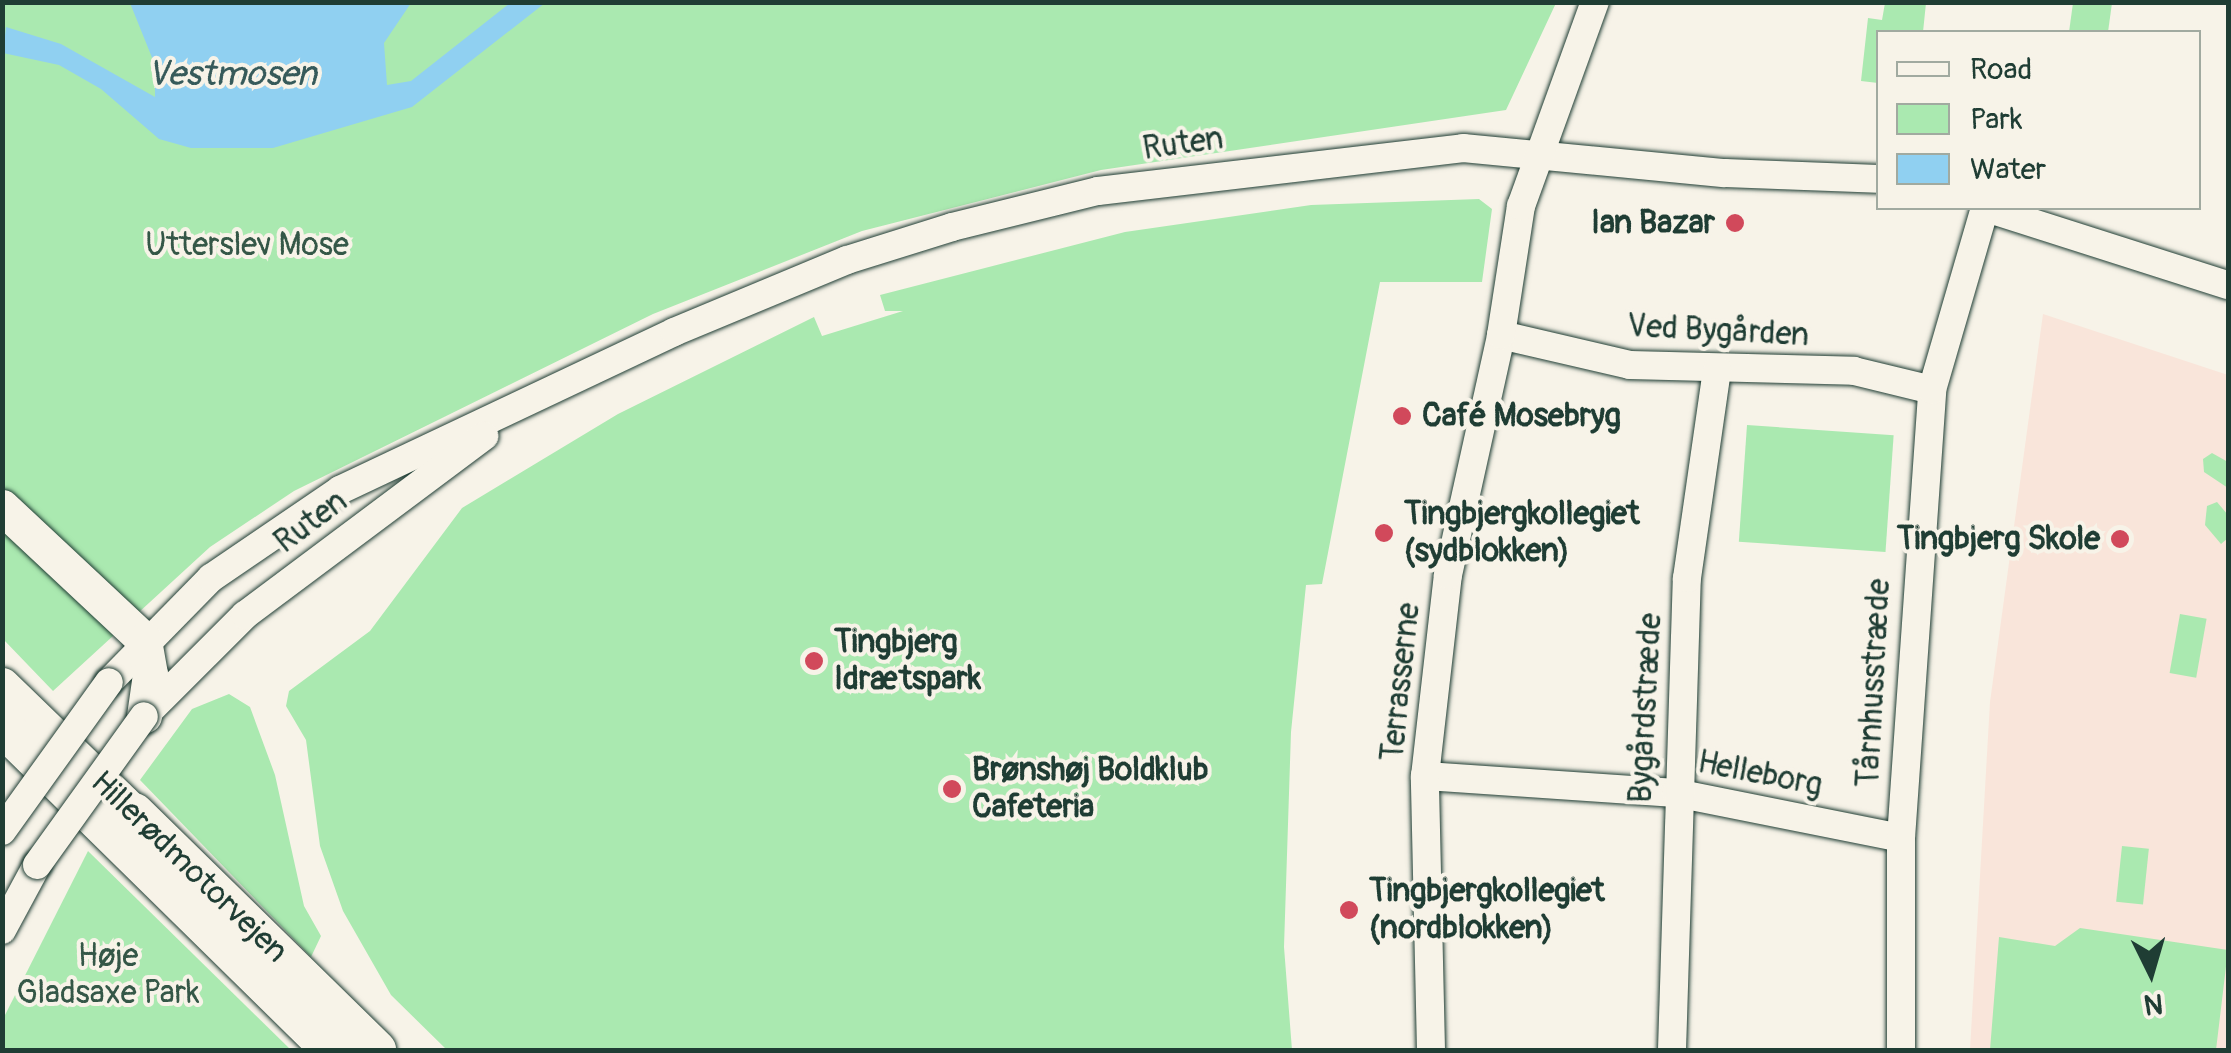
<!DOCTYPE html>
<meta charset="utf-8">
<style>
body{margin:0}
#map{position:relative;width:2231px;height:1053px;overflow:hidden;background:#f7f3e8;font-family:Pangolin,sans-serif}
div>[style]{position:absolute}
.built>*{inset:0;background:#f9e5da}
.green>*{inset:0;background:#aae9b0;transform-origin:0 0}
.water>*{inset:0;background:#90d0f1}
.roads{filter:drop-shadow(0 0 2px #1f3d34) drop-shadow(0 0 2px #1f3d34)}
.minor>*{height:28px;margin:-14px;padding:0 14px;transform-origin:14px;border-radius:14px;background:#f7f3e8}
.major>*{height:35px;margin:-17.5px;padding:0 17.5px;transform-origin:17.5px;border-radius:17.5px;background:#f7f3e8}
.highway>*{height:40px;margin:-20px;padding:0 20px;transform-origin:20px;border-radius:20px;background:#f7f3e8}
.bridges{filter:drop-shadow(0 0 2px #1f3d34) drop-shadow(0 0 2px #1f3d34)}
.minor-bridge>*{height:28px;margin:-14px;padding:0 14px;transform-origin:14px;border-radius:14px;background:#f7f3e8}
.dots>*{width:28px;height:28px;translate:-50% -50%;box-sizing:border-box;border:5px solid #f7f3e8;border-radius:50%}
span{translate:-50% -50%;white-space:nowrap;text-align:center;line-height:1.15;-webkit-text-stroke:8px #f7f3e8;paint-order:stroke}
.street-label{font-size:32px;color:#1f3d34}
.poi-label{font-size:32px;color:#1f3d34;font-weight:700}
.right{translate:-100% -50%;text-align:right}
.left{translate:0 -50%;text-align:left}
.park-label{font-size:32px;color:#345747}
.water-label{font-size:35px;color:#365a5a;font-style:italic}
.frame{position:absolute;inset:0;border:5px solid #1f3d34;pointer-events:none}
.legend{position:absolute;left:1876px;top:30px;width:325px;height:180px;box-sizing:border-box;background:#f7f3e8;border:2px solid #a1aaa0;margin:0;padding:12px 18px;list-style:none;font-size:30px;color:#1f3d34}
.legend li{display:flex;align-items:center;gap:20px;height:50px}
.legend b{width:50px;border:2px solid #a1aaa0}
.north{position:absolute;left:2101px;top:923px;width:100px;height:100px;-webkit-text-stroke:8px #f7f3e8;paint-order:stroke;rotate:175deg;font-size:28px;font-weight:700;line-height:40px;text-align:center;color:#1f3d34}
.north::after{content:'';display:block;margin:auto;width:35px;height:45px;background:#1f3d34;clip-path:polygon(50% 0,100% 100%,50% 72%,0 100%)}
</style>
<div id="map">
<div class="built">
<i style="clip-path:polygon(2043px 314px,2228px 375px,2228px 1050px,1970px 1050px,1990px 702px)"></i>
</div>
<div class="green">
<i style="clip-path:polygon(3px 3px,1556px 3px,1506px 110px,1101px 170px,862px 231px,653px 314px,294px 491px,210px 547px,53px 691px,3px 639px)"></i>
<i style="clip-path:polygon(1885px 3px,1926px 3px,1923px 32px,1878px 32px,1878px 83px,1861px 81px,1868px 18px,1882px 20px)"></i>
<i style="clip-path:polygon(2073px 3px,2112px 3px,2108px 32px,2069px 32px)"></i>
<i style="clip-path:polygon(1479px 199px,1492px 209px,1482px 282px,1380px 282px,1322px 584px,1306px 585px,1291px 732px,1284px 947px,1292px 1050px,447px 1050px,391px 995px,343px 911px,320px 846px,306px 740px,286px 706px,289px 691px,370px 631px,462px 508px,618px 414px,814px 317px,822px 336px,903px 311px,885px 311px,880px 295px,1125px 232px,1311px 205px)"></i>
<i style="left:1747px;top:425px;width:147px;height:117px;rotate:4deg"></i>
<i style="clip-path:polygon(2212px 453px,2228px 462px,2228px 488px,2204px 472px,2203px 459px)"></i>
<i style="clip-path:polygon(2217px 502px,2228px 515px,2228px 538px,2221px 544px,2205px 525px,2207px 506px)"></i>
<i style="left:2180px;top:614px;width:27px;height:60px;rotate:10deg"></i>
<i style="clip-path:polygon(229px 694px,250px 707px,275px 775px,304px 906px,321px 936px,311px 957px,140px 780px,192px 709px)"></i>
<i style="left:2122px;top:846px;width:27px;height:56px;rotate:6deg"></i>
<i style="clip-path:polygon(88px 851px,291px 1050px,3px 1050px,3px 1019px)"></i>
<i style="clip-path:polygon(2080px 928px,2228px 950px,2216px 1050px,1990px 1050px,1999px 937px,2055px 946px)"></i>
</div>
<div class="water">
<i style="clip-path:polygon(130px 3px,411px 3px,384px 43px,387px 85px,411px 81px,510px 3px,545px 3px,412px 107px,273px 148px,191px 148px,159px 139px,101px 89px,59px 65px,3px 53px,6px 27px,61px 44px,155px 97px,155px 65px)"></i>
</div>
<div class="roads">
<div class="minor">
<i style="left:1986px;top:208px;width:254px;rotate:17.7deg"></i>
<i style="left:1501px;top:335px;width:132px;rotate:13.1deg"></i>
<i style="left:1630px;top:365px;width:224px;rotate:1.5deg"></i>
<i style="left:1854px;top:371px;width:80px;rotate:13.7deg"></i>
<i style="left:109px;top:682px;width:146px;rotate:-45.6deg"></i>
<i style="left:211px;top:578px;width:156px;rotate:-34.3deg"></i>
<i style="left:340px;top:490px;width:369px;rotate:-25.3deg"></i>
<i style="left:674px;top:332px;width:187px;rotate:-22.6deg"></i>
<i style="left:847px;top:260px;width:110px;rotate:-17.4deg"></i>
<i style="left:952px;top:227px;width:150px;rotate:-13.9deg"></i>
<i style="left:1098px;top:191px;width:368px;rotate:-6.7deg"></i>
<i style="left:1463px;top:148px;width:263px;rotate:5.5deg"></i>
<i style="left:1725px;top:173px;width:153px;rotate:2.2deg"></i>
<i style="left:144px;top:716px;width:143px;rotate:-45deg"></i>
<i style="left:245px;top:615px;width:299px;rotate:-36.8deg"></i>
<i style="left:1425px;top:776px;width:252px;rotate:3.9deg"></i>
<i style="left:1676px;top:793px;width:229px;rotate:11.3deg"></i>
<i style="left:2px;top:930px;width:74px;rotate:-61.7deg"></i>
<i style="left:1431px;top:1050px;width:274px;rotate:-91.3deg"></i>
<i style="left:1425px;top:776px;width:202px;rotate:-83.5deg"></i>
<i style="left:1448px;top:575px;width:246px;rotate:-77.5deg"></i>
<i style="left:1501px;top:335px;width:131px;rotate:-81.2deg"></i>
<i style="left:1521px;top:206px;width:217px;rotate:-70.1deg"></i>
<i style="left:1672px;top:1050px;width:472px;rotate:-88.2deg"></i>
<i style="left:1687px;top:578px;width:210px;rotate:-81.8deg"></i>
<i style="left:1901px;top:1050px;width:212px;rotate:-90deg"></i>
<i style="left:1901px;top:838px;width:449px;rotate:-86deg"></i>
<i style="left:1932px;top:390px;width:190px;rotate:-73.8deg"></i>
</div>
<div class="major">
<i style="left:2px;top:507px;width:195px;rotate:43.1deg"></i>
<i style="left:144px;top:640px;width:35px;rotate:80deg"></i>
<i style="left:150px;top:674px;width:42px;rotate:98.1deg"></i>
<i style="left:2px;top:685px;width:184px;rotate:44.1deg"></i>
</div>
<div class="highway">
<i style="left:2px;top:726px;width:462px;rotate:44.5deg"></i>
<i style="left:134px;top:813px;width:339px;rotate:44.4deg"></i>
</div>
</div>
<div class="bridges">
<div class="minor-bridge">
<i style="left:2px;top:831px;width:183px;rotate:-54.3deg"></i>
<i style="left:37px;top:865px;width:183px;rotate:-54.3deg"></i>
</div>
</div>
<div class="dots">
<i style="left:1735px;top:223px;background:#d1495b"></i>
<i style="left:1402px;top:416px;background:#d1495b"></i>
<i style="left:1384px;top:533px;background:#d1495b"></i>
<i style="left:2120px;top:539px;background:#d1495b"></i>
<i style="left:814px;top:661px;background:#d1495b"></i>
<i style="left:952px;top:789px;background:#d1495b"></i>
<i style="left:1349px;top:910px;background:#d1495b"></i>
</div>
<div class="street-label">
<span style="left:1183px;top:144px;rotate:-8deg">Ruten</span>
<span style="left:1718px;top:331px;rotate:3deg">Ved Bygården</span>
<span style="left:311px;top:522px;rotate:-37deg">Ruten</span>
<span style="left:1401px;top:682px;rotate:-84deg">Terrasserne</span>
<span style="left:1874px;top:683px;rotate:-87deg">Tårnhusstræde</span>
<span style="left:1646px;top:708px;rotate:-87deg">Bygårdstræde</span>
<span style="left:1760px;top:774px;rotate:11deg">Helleborg</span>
<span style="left:189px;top:867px;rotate:44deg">Hillerødmotorvejen</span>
</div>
<div class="poi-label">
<span class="right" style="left:1715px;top:223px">Ian Bazar</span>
<span class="left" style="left:1422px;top:416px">Café Mosebryg</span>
<span class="left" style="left:1404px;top:533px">Tingbjergkollegiet<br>(sydblokken)</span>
<span class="right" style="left:2100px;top:539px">Tingbjerg Skole</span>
<span class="left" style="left:834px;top:661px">Tingbjerg<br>Idrætspark</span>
<span class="left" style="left:972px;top:789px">Brønshøj Boldklub<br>Cafeteria</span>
<span class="left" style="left:1369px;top:910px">Tingbjergkollegiet<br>(nordblokken)</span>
</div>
<div class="park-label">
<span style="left:247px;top:245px">Utterslev Mose</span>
<span style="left:108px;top:975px">Høje<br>Gladsaxe Park</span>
</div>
<div class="water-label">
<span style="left:232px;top:74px">Vestmosen</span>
</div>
<div class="frame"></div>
<ul class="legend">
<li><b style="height:12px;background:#f7f3e8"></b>Road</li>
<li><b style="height:28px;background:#aae9b0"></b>Park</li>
<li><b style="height:28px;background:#90d0f1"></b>Water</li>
</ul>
<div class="north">N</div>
</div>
